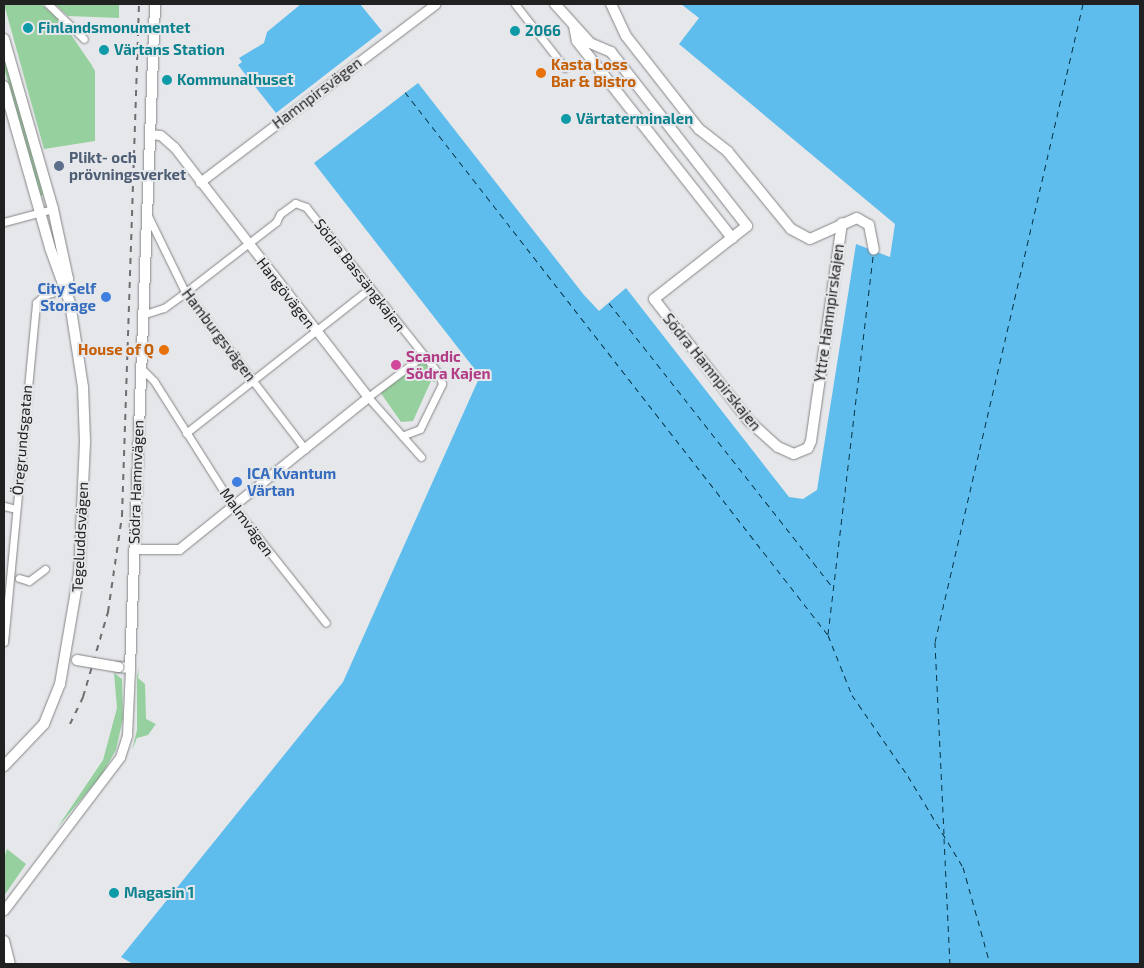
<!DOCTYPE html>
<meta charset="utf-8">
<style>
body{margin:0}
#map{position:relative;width:1144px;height:968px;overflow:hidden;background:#e6e7ea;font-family:"Exo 2",sans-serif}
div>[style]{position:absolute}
.green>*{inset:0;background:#96d09e}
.water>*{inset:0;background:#5ebdec}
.ferry>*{height:1px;margin-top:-0.5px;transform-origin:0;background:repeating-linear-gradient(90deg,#053245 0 6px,transparent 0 11px)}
.roads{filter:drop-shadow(0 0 1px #848587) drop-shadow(0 0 1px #848587)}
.minor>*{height:7px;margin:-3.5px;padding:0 3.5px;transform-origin:3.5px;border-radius:3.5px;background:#fff}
.tertiary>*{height:9px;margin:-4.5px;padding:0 4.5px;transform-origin:4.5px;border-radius:4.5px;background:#fff}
.secondary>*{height:10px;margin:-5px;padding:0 5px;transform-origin:5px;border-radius:5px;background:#fff}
.rail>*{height:2px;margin-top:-1px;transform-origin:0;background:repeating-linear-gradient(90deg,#6d6e70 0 6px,transparent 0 12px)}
.bridges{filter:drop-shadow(0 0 1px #848587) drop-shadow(0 0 1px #848587)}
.secondary-bridge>*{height:10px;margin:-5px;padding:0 5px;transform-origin:5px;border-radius:5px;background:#fff}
.dots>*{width:14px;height:14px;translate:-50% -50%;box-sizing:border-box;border:2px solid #e6e7ea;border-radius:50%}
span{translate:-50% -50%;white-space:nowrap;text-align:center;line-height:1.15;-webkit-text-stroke:4px #e6e7ea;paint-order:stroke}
.culture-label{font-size:15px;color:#0d838f;font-weight:700}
.left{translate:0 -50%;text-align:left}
.food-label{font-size:15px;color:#c56008;font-weight:700}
.right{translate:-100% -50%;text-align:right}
.street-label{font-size:15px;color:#212122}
.service-label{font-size:15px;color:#4e5e75;font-weight:700}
.shop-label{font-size:15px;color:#366cbe;font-weight:700}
.hotel-label{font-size:15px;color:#b23c85;font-weight:700}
.frame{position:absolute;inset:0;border:5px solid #212122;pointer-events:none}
</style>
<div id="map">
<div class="green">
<i style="clip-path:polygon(4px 4px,41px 4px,63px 23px,91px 64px,95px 71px,95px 141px,44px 149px)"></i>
<i style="clip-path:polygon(55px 4px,119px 4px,119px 18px,68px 16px)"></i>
<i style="clip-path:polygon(4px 51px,45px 194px,40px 196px,4px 68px)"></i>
<i style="clip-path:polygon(421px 361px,431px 368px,435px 382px,431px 381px,413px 421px,401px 422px,380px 392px)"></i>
<i style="clip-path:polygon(139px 668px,138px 678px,145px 684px,146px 719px,156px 724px,148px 735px,137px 738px,132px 750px,137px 730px,137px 676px)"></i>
<i style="clip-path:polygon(114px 673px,122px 679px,123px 718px,116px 750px,101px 776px,57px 828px,103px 760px,117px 708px)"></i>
<i style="clip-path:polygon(7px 849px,26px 864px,4px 896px,4px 858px)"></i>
</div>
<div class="water">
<i style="clip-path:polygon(301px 4px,360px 4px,382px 31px,276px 113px,238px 65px,242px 62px,239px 58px,264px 43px,267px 32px)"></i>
<i style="clip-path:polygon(681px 4px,1140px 4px,1140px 964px,133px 964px,121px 957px,343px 682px,480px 376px,314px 163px,418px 83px,584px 295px,599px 311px,626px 288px,789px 497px,803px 499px,817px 490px,856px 244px,890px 257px,895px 224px,679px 44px,699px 18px)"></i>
</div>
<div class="ferry">
<i style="left:405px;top:92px;width:688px;rotate:52.08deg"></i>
<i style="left:828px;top:635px;width:65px;rotate:68.2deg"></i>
<i style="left:852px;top:695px;width:98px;rotate:55.3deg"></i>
<i style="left:908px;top:776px;width:106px;rotate:58.9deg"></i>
<i style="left:963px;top:867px;width:101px;rotate:74.4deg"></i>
<i style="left:609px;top:303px;width:362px;rotate:51.8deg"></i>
<i style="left:828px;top:634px;width:382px;rotate:-83.2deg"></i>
<i style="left:944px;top:834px;width:192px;rotate:-92.7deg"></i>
<i style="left:935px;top:642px;width:655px;rotate:-76.94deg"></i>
<i style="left:944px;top:838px;width:126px;rotate:87.3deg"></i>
</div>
<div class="roads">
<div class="minor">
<i style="left:48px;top:4px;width:50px;rotate:44.2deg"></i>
<i style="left:515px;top:4px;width:81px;rotate:52deg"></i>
<i style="left:148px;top:216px;width:85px;rotate:64deg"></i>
<i style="left:185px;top:292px;width:198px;rotate:52.6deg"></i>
<i style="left:4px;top:222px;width:51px;rotate:-14.9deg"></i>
<i style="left:142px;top:315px;width:23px;rotate:-18deg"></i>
<i style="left:164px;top:308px;width:24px;rotate:-36deg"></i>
<i style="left:183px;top:294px;width:118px;rotate:-37.7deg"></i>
<i style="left:276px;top:222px;width:9px;rotate:-63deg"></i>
<i style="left:280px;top:214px;width:19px;rotate:-36deg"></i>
<i style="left:295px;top:203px;width:12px;rotate:20deg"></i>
<i style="left:306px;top:207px;width:213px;rotate:51.5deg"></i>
<i style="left:439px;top:374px;width:10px;rotate:73deg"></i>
<i style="left:442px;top:384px;width:50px;rotate:116.1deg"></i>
<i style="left:420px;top:429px;width:19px;rotate:159deg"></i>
<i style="left:140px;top:367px;width:20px;rotate:45deg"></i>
<i style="left:154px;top:381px;width:148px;rotate:57.7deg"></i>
<i style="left:233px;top:506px;width:149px;rotate:51.5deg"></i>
<i style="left:186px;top:433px;width:234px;rotate:-38.2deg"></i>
<i style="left:421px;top:457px;width:80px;rotate:-131.5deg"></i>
<i style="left:368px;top:397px;width:70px;rotate:-36.9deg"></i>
<i style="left:4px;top:506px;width:12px;rotate:14deg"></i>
<i style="left:19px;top:578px;width:10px;rotate:17deg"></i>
<i style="left:29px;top:581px;width:20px;rotate:-37deg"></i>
<i style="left:4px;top:642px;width:341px;rotate:-84.6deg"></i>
<i style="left:36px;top:303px;width:11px;rotate:-45deg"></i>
<i style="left:44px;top:295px;width:23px;rotate:-15deg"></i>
</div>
<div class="tertiary">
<i style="left:200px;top:182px;width:295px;rotate:-37.1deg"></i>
<i style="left:134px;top:549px;width:45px"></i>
<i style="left:179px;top:549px;width:243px;rotate:-38.8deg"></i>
<i style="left:368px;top:397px;width:316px;rotate:-127.8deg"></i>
<i style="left:174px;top:147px;width:18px;rotate:-139deg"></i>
<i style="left:160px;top:135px;width:11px;rotate:-175deg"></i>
<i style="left:4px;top:910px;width:192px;rotate:-52.8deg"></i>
<i style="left:120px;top:757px;width:23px;rotate:-72deg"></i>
<i style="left:127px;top:735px;width:67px;rotate:-87.4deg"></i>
<i style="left:4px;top:940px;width:25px;rotate:76deg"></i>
</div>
<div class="secondary">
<i style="left:555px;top:4px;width:52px;rotate:48.1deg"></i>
<i style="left:590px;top:43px;width:23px;rotate:23deg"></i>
<i style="left:611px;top:52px;width:221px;rotate:52deg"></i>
<i style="left:747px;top:226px;width:118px;rotate:141.9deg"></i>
<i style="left:654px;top:299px;width:155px;rotate:52.1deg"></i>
<i style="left:749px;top:421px;width:39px;rotate:42deg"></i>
<i style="left:778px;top:447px;width:17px;rotate:24deg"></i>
<i style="left:794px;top:454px;width:15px;rotate:-23deg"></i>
<i style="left:808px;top:448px;width:8px;rotate:-67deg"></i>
<i style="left:811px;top:441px;width:220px;rotate:-81.9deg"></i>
<i style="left:611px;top:4px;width:35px;rotate:65deg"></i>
<i style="left:626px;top:36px;width:118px;rotate:51.9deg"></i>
<i style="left:699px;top:129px;width:37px;rotate:38deg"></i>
<i style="left:728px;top:152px;width:99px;rotate:50.7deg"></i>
<i style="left:791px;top:229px;width:21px;rotate:28deg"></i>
<i style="left:810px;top:239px;width:51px;rotate:-24.1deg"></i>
<i style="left:857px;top:218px;width:14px;rotate:30deg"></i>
<i style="left:869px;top:225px;width:25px;rotate:79deg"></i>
<i style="left:574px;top:26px;width:15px;rotate:79deg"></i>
<i style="left:577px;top:41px;width:251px;rotate:51.8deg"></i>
<i style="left:4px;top:39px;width:177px;rotate:73.9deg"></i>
<i style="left:53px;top:209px;width:72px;rotate:77.9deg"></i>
<i style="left:68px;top:279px;width:10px;rotate:101deg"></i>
<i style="left:4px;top:86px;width:168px;rotate:74.1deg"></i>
<i style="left:50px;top:248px;width:59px;rotate:70deg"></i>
<i style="left:70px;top:303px;width:85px;rotate:81.2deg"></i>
<i style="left:83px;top:387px;width:55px;rotate:87.9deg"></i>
<i style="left:85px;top:442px;width:131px;rotate:92.6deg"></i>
<i style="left:79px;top:573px;width:113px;rotate:99.7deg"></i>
<i style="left:60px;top:684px;width:43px;rotate:111.8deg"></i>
<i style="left:44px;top:724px;width:58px;rotate:133.6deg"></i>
<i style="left:118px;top:667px;width:12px;rotate:5deg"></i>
<i style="left:130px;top:668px;width:664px;rotate:-87.84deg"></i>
</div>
</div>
<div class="rail">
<i style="left:70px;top:724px;width:30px;rotate:-64deg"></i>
<i style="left:83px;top:697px;width:89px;rotate:-73.6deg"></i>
<i style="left:108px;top:612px;width:97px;rotate:-81.7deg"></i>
<i style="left:122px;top:516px;width:512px;rotate:-88.1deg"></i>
</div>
<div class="bridges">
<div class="secondary-bridge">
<i style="left:77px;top:660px;width:42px;rotate:9.7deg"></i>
</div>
</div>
<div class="dots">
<i style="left:28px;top:28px;background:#0f9aa8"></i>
<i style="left:515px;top:31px;background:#0f9aa8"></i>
<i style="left:104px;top:50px;background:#0f9aa8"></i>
<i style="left:541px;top:73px;background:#e8710a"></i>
<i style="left:167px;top:80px;background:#0f9aa8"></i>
<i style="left:566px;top:119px;background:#0f9aa8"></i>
<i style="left:59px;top:166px;background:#5c6f8a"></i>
<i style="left:106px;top:297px;background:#3f7fe0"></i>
<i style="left:164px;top:350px;background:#e8710a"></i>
<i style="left:396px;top:365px;background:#d1479c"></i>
<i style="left:237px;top:482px;background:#3f7fe0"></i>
<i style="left:114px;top:893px;background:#0f9aa8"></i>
</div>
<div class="culture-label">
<span class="left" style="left:38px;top:28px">Finlandsmonumentet</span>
<span class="left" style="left:525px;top:31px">2066</span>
<span class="left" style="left:114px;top:50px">Värtans Station</span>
<span class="left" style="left:177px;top:80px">Kommunalhuset</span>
<span class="left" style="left:576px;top:119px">Värtaterminalen</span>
<span class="left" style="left:124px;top:893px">Magasin 1</span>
</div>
<div class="food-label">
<span class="left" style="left:551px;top:73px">Kasta Loss<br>Bar &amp; Bistro</span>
<span class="right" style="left:154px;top:350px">House of Q</span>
</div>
<div class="street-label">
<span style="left:317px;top:93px;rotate:-37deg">Hamnpirsvägen</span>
<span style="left:360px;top:275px;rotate:52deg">Södra Bassängkajen</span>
<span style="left:286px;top:293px;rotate:52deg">Hangövägen</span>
<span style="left:829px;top:313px;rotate:-82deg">Yttre Hamnpirskajen</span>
<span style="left:219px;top:335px;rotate:53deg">Hamburgsvägen</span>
<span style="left:712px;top:372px;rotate:51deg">Södra Hamnpirskajen</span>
<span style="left:22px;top:440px;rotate:-85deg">Öregrundsgatan</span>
<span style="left:136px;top:482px;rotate:-88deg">Södra Hamnvägen</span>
<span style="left:247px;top:522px;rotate:54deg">Malmvägen</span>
<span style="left:80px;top:537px;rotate:-87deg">Tegeluddsvägen</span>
</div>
<div class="service-label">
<span class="left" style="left:69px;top:166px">Plikt- och<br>prövningsverket</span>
</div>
<div class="shop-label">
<span class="right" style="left:96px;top:297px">City Self<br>Storage</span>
<span class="left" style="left:247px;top:482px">ICA Kvantum<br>Värtan</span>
</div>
<div class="hotel-label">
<span class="left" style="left:406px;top:365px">Scandic<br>Södra Kajen</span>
</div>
<div class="frame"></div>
</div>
